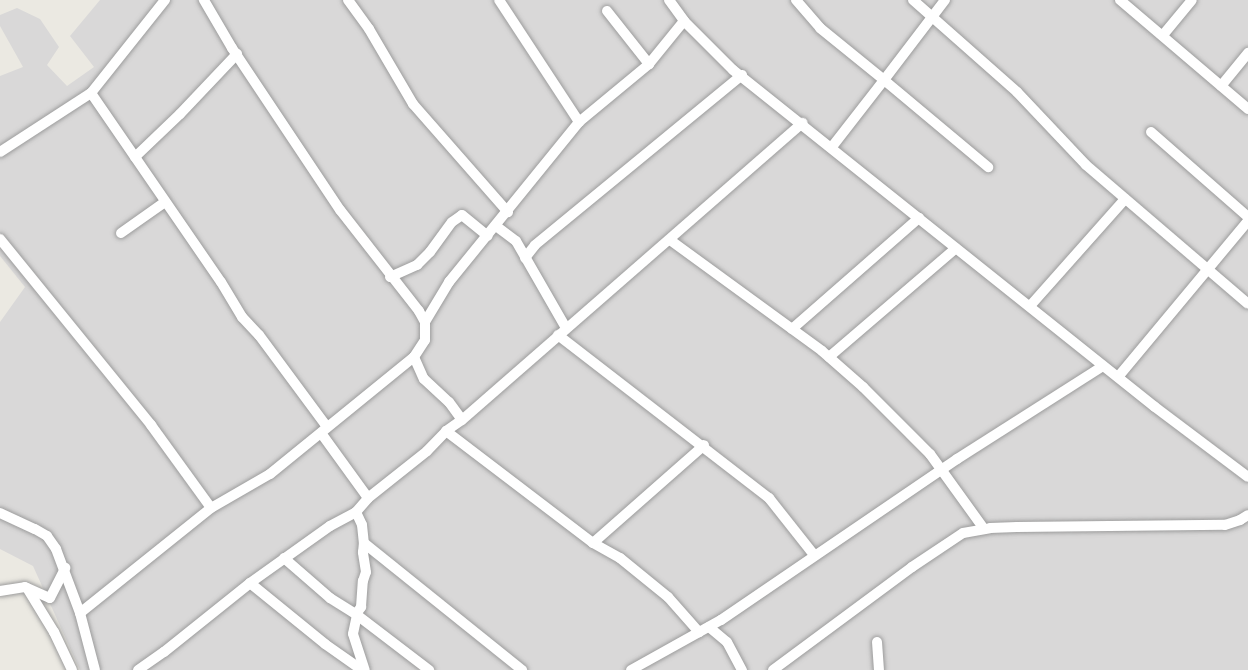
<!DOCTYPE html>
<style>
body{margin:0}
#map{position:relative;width:1248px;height:670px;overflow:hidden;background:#ebe9e2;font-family:"Public Sans",sans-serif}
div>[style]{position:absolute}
.residential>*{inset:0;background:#d9d8d8}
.roads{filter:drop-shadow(0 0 2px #9c9c9c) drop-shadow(0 0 2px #9c9c9c)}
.street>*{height:10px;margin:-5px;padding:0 5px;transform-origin:5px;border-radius:5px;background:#fff}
span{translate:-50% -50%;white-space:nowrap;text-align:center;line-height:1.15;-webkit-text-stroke:6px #fff;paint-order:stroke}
</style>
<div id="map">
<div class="residential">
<i style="clip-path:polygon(100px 0,1248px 0,1248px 670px,80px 670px,33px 566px,0 549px,0 322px,25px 287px,0 256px,0 76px,23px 67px,0 26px,0 15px,17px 8px,40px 19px,59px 47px,47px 65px,67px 86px,94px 67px,70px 36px)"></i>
</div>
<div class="roads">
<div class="street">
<i style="left:348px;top:0;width:36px;rotate:54deg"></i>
<i style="left:369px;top:29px;width:87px;rotate:59.6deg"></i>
<i style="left:413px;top:104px;width:144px;rotate:48.7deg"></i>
<i style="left:499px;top:0;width:146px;rotate:56.7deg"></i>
<i style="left:669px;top:0;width:26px;rotate:54deg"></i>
<i style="left:684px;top:21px;width:69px;rotate:45deg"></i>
<i style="left:733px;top:70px;width:540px;rotate:38.61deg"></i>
<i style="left:1155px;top:407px;width:116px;rotate:37deg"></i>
<i style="left:796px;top:0;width:37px;rotate:49deg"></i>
<i style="left:820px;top:28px;width:82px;rotate:39.1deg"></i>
<i style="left:884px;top:80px;width:86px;rotate:127.9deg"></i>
<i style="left:913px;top:0;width:139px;rotate:41.5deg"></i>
<i style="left:1017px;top:92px;width:100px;rotate:46.6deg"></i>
<i style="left:1086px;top:165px;width:213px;rotate:40.6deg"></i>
<i style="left:945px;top:0;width:101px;rotate:127.3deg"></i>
<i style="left:884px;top:80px;width:136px;rotate:39.9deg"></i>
<i style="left:1120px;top:0;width:168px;rotate:40.4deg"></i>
<i style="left:607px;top:11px;width:68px;rotate:51.6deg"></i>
<i style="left:1163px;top:35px;width:45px;rotate:-50.4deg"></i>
<i style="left:1221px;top:86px;width:43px;rotate:-50.7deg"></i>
<i style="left:91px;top:93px;width:229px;rotate:55.5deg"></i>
<i style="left:221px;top:282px;width:41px;rotate:59deg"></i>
<i style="left:242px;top:317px;width:25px;rotate:47deg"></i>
<i style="left:259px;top:335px;width:114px;rotate:53.5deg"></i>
<i style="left:1151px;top:132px;width:129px;rotate:41.2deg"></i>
<i style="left:0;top:152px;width:108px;rotate:-33deg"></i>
<i style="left:91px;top:93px;width:119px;rotate:-51.5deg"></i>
<i style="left:135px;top:157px;width:62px;rotate:-43.7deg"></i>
<i style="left:180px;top:114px;width:83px;rotate:-46.5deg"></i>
<i style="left:496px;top:226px;width:25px;rotate:37deg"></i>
<i style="left:516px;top:241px;width:100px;rotate:60.1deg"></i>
<i style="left:121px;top:233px;width:54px;rotate:-35.2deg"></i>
<i style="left:0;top:239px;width:240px;rotate:50.9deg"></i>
<i style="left:151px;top:425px;width:102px;rotate:54.1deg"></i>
<i style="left:670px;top:240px;width:188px;rotate:36.1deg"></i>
<i style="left:822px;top:351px;width:55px;rotate:41.3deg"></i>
<i style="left:863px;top:387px;width:95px;rotate:45deg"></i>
<i style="left:930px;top:454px;width:92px;rotate:54.2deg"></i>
<i style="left:525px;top:258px;width:16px;rotate:-52deg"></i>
<i style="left:535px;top:245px;width:268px;rotate:-39.4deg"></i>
<i style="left:390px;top:277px;width:30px;rotate:-24deg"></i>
<i style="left:417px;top:265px;width:18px;rotate:-45deg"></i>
<i style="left:430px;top:252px;width:37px;rotate:-54deg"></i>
<i style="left:452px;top:222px;width:12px;rotate:-35deg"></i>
<i style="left:462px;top:215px;width:33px;rotate:39deg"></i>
<i style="left:1030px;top:306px;width:143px;rotate:-48.4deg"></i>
<i style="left:425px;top:322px;width:47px;rotate:-59deg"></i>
<i style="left:449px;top:282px;width:206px;rotate:-50.9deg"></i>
<i style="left:579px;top:122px;width:91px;rotate:-39.6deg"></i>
<i style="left:649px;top:64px;width:55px;rotate:-50.9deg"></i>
<i style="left:792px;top:329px;width:169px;rotate:-41.2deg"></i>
<i style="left:558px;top:335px;width:267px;rotate:37.7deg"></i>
<i style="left:769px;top:498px;width:73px;rotate:51.7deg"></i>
<i style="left:414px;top:357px;width:24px;rotate:66deg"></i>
<i style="left:424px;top:379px;width:34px;rotate:43deg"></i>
<i style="left:449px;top:402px;width:22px;rotate:54deg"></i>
<i style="left:829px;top:357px;width:167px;rotate:-40.6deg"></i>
<i style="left:1118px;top:377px;width:203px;rotate:-50.2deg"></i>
<i style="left:446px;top:431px;width:185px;rotate:37.3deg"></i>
<i style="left:593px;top:543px;width:31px;rotate:29deg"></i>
<i style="left:620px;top:558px;width:62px;rotate:39.1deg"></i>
<i style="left:668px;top:597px;width:47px;rotate:48.5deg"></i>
<i style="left:321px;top:433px;width:80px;rotate:54.1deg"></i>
<i style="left:356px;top:512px;width:14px;rotate:65deg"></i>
<i style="left:362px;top:525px;width:18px;rotate:84deg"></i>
<i style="left:364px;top:543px;width:203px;rotate:38.8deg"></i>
<i style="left:0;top:513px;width:38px;rotate:25deg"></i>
<i style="left:35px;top:529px;width:14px;rotate:30deg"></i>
<i style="left:47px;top:536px;width:16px;rotate:55deg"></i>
<i style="left:56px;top:549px;width:68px;rotate:69.4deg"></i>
<i style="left:80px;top:613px;width:59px;rotate:75.3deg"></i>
<i style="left:593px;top:543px;width:148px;rotate:-41.4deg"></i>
<i style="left:284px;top:558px;width:61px;rotate:41deg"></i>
<i style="left:330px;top:598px;width:32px;rotate:32deg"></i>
<i style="left:357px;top:615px;width:91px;rotate:37.4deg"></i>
<i style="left:250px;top:583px;width:97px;rotate:39.1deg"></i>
<i style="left:325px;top:644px;width:45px;rotate:35.1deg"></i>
<i style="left:27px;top:588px;width:52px;rotate:58.5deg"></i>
<i style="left:54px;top:632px;width:42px;rotate:64.7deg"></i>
<i style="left:0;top:591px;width:25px;rotate:-9deg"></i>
<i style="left:25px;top:587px;width:27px;rotate:24deg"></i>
<i style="left:50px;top:598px;width:34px;rotate:-63deg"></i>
<i style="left:80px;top:613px;width:168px;rotate:-38.7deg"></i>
<i style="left:211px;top:508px;width:68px;rotate:-30deg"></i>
<i style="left:270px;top:474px;width:186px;rotate:-39.1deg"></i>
<i style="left:414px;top:357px;width:20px;rotate:-57deg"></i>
<i style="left:425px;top:340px;width:18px;rotate:-90deg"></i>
<i style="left:425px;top:322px;width:13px;rotate:-119deg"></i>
<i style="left:419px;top:311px;width:128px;rotate:-128deg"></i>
<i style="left:340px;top:210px;width:195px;rotate:-123.7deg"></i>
<i style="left:232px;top:48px;width:56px;rotate:-120.3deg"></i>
<i style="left:356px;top:614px;width:9px;rotate:-54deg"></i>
<i style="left:361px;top:607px;width:26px;rotate:-86deg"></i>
<i style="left:363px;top:581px;width:9px;rotate:-72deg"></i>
<i style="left:366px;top:572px;width:20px;rotate:-99deg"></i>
<i style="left:363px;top:552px;width:9px;rotate:-84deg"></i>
<i style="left:357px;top:615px;width:19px;rotate:102deg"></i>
<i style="left:353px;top:634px;width:38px;rotate:72deg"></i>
<i style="left:709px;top:627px;width:23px;rotate:40deg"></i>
<i style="left:727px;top:642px;width:32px;rotate:62deg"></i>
<i style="left:877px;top:642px;width:28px;rotate:86deg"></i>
<i style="left:138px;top:670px;width:32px;rotate:-35deg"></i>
<i style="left:164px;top:652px;width:110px;rotate:-38.7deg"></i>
<i style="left:250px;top:583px;width:98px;rotate:-35.5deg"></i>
<i style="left:330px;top:526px;width:30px;rotate:-28deg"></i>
<i style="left:356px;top:512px;width:18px;rotate:-49deg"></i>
<i style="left:368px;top:498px;width:75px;rotate:-38.5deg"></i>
<i style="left:427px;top:451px;width:28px;rotate:-46deg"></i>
<i style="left:446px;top:431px;width:19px;rotate:-35deg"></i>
<i style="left:462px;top:420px;width:452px;rotate:-41.1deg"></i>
<i style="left:631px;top:670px;width:103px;rotate:-29.1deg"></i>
<i style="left:721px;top:620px;width:286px;rotate:-34.3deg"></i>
<i style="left:957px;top:459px;width:173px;rotate:-32.5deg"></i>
<i style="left:773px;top:670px;width:173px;rotate:-36.5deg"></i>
<i style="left:912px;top:567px;width:61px;rotate:-33.7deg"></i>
<i style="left:963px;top:533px;width:27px;rotate:-10deg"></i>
<i style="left:990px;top:528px;width:27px;rotate:-2deg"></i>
<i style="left:1017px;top:527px;width:208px;rotate:-0.6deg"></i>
<i style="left:1225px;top:525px;width:16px;rotate:-18deg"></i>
<i style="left:1240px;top:520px;width:9px;rotate:-32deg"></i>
</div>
</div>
</div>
